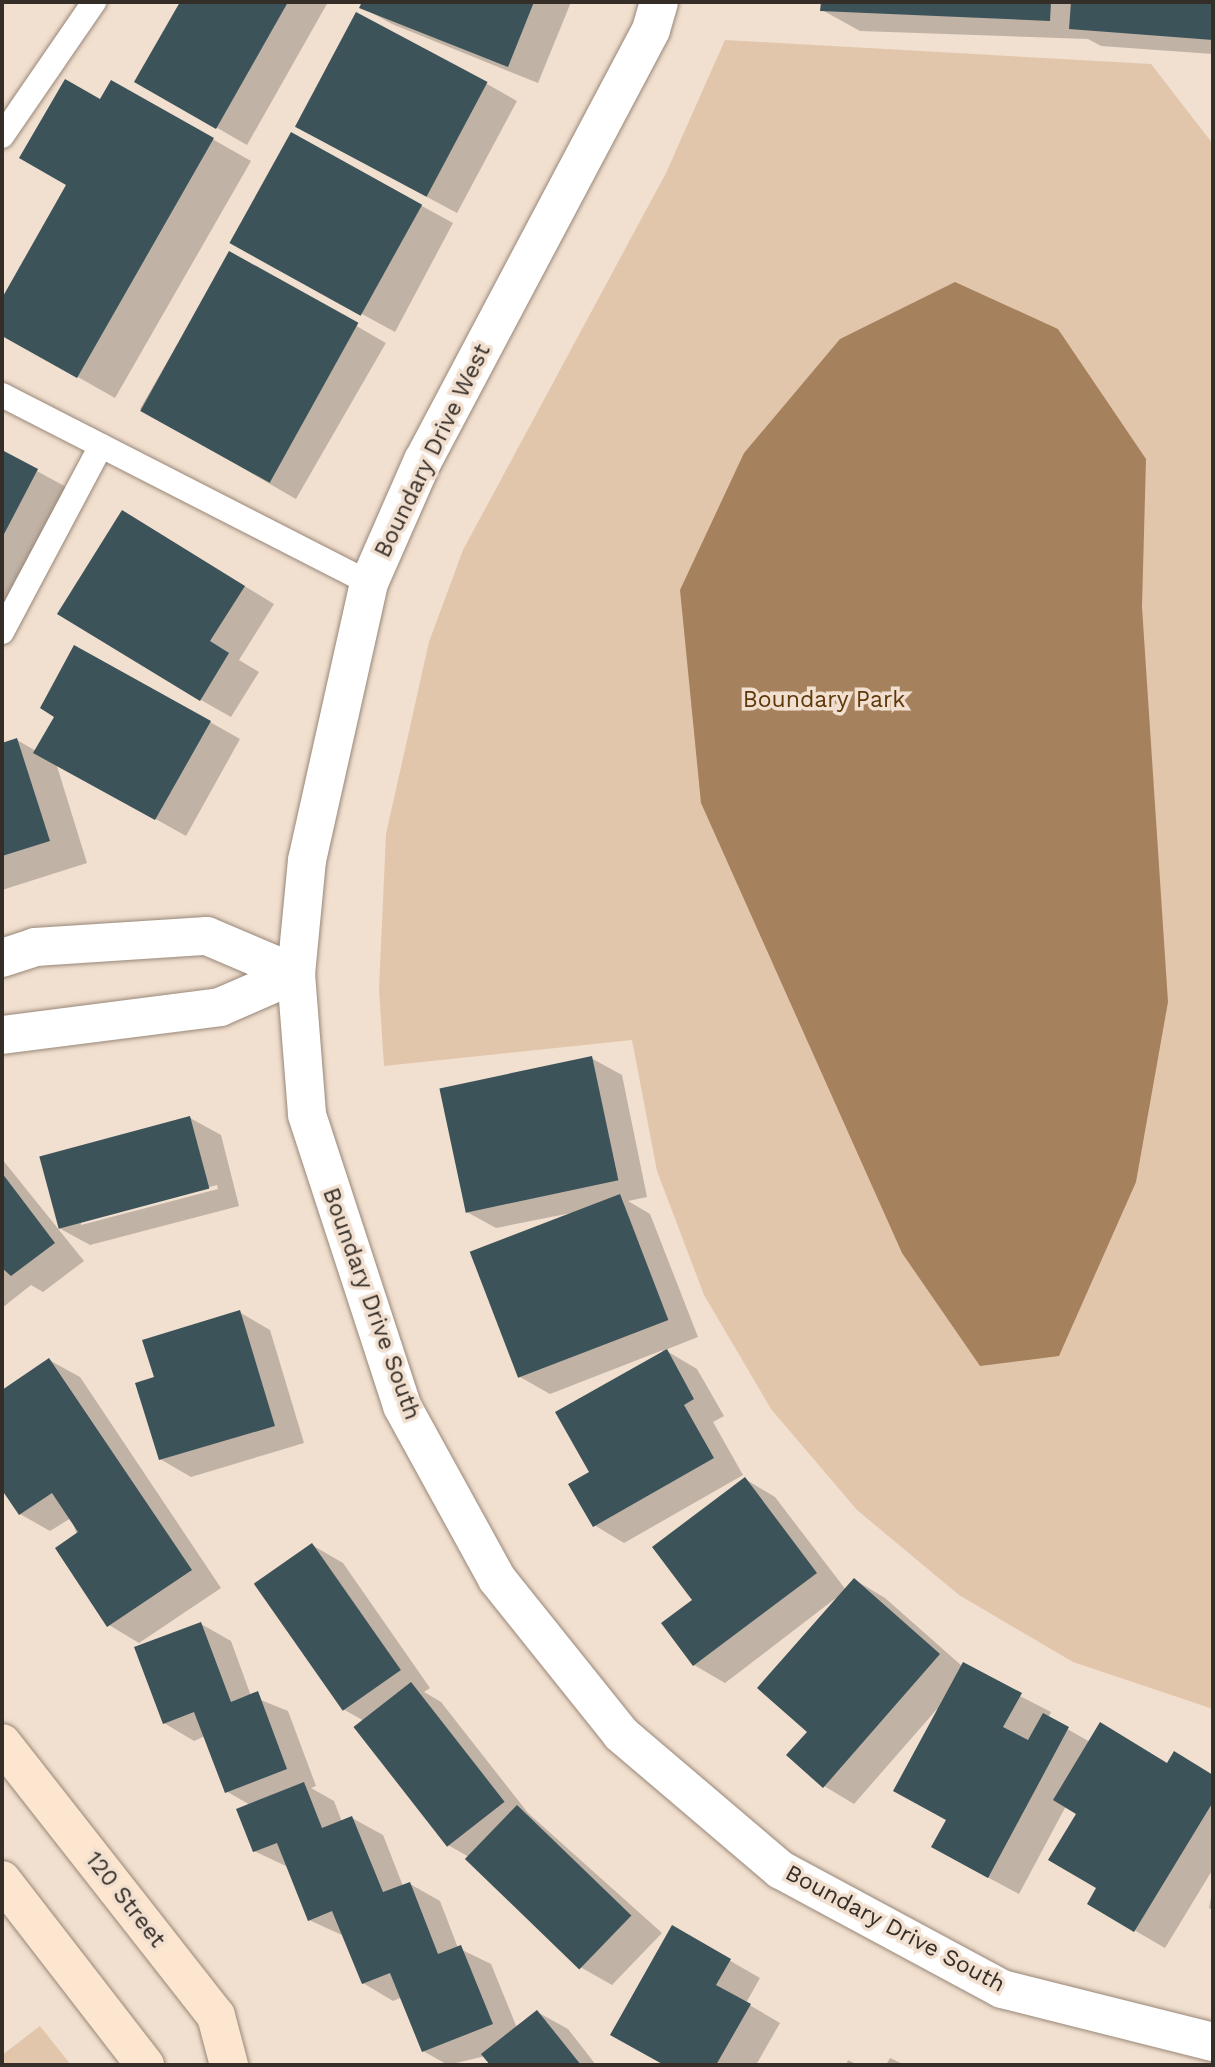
<!DOCTYPE html>
<style>
body{margin:0}
#map{position:relative;width:1215px;height:2067px;overflow:hidden;background:#f1dfcf;font-family:"Work Sans",sans-serif}
div>[style]{position:absolute}
.green>*{inset:0;background:#e2c6ab}
.water>*{inset:0;background:#a6815d}
.shadow>*{inset:0;background:#0003;transform-origin:0 0}
.building>*{inset:0;background:#3d535a;transform-origin:0 0}
.roads{filter:drop-shadow(0 0 2px #988778) drop-shadow(0 0 2px #988778)}
.lane>*{height:24px;margin:-12px;padding:0 12px;transform-origin:12px;border-radius:12px;background:#fff}
.street>*{height:38px;margin:-19px;padding:0 19px;transform-origin:19px;border-radius:19px;background:#fff}
.secondary>*{height:38px;margin:-19px;padding:0 19px;transform-origin:19px;border-radius:19px;background:#fde6cf}
span{translate:-50% -50%;white-space:nowrap;text-align:center;line-height:1.15;-webkit-text-stroke:7px #f1dfcf;paint-order:stroke}
.street-label{font-size:23px;color:#352e28}
.park-label{font-size:23px;color:#5e380b}
.frame{position:absolute;inset:0;border:4px solid #352e28;pointer-events:none}
</style>
<div id="map">
<div class="green">
<i style="clip-path:polygon(725px 40px,1151px 64px,1213px 144px,1213px 1709px,1073px 1662px,959px 1595px,857px 1510px,771px 1409px,704px 1295px,657px 1171px,632px 1040px,384px 1066px,379px 989px,386px 834px,429px 642px,463px 550px,666px 173px)"></i>
<i style="clip-path:polygon(40px 2026px,71px 2065px,2px 2065px,2px 2055px)"></i>
</div>
<div class="water">
<i style="clip-path:polygon(955px 282px,1058px 329px,1146px 459px,1142px 607px,1168px 1002px,1136px 1182px,1059px 1356px,980px 1366px,902px 1253px,701px 803px,680px 590px,744px 453px,840px 339px)"></i>
</div>
<div class="shadow">
<i style="clip-path:polygon(182px 2px,328px 2px,247px 145px,137px 82px)"></i>
<i style="clip-path:polygon(364px 2px,571px 2px,538px 83px,392px 24px,361px 7px)"></i>
<i style="clip-path:polygon(823px 2px,1213px 2px,1213px 54px,1101px 46px,1088px 39px,860px 31px,822px 10px)"></i>
<i style="clip-path:polygon(112px 82px,251px 161px,115px 398px,2px 334px,2px 302px,68px 185px)"></i>
<i style="clip-path:polygon(487px 84px,517px 101px,457px 213px,328px 144px)"></i>
<i style="clip-path:polygon(292px 135px,453px 223px,395px 332px,263px 260px)"></i>
<i style="left:230px;top:253px;width:180px;height:180px;rotate:30deg"></i>
<i style="clip-path:polygon(2px 452px,68px 488px,2px 612px)"></i>
<i style="clip-path:polygon(152px 530px,274px 604px,239px 660px,259px 672px,231px 717px,201px 700px)"></i>
<i style="clip-path:polygon(210px 722px,240px 739px,186px 836px,56px 763px,87px 863px,2px 890px,2px 745px,17px 740px,36px 751px)"></i>
<i style="clip-path:polygon(591px 1058px,622px 1075px,647px 1197px,628px 1201px,650px 1214px,698px 1337px,665px 1350px,697px 1369px,724px 1416px,713px 1422px,743px 1475px,624px 1543px,594px 1525px,592px 1472px,663px 1350px,550px 1394px,520px 1377px,571px 1213px,496px 1228px,465px 1211px)"></i>
<i style="clip-path:polygon(evenodd,190px 1118px,221px 1135px,239px 1206px,90px 1245px,59px 1228px,190px 1118px,217px 1185px,218px 1189px,81px 1225px,81px 1221px,217px 1185px)"></i>
<i style="clip-path:polygon(2px 1159px,84px 1261px,43px 1292px,31px 1285px,2px 1308px)"></i>
<i style="clip-path:polygon(239px 1312px,270px 1330px,304px 1443px,191px 1477px,160px 1459px,156px 1378px)"></i>
<i style="clip-path:polygon(49px 1360px,80px 1377px,221px 1588px,139px 1643px,109px 1625px,71px 1518px,50px 1531px,20px 1514px,2px 1487px,2px 1392px)"></i>
<i style="clip-path:polygon(745px 1479px,775px 1497px,846px 1590px,855px 1580px,885px 1598px,962px 1666px,1051px 1712px,1048px 1718px,1090px 1742px,1168px 1764px,1174px 1754px,1213px 1776px,1213px 1869px,1165px 1948px,1089px 1904px,1098px 1888px,1078px 1814px,1066px 1806px,1019px 1894px,963px 1864px,948px 1820px,937px 1709px,854px 1804px,824px 1786px,809px 1732px,836px 1598px,725px 1683px,694px 1665px,663px 1624px,695px 1600px)"></i>
<i style="clip-path:polygon(312px 1545px,343px 1563px,430px 1688px,424px 1692px,441px 1702px,528px 1813px,662px 1933px,612px 1985px,582px 1968px,469px 1857px,448px 1845px,364px 1721px,343px 1709px)"></i>
<i style="clip-path:polygon(201px 1624px,231px 1641px,251px 1696px,288px 1711px,316px 1786px,311px 1788px,334px 1801px,342px 1822px,352px 1818px,383px 1835px,403px 1886px,410px 1884px,440px 1901px,458px 1948px,491px 1964px,517px 2028px,537px 2012px,568px 2029px,596px 2065px,492px 2065px,485px 2056px,448px 2065px,423px 2051px,402px 1997px,393px 2001px,363px 1983px,344px 1936px,309px 1920px,288px 1867px,254px 1851px,250px 1805px,226px 1791px,205px 1736px,194px 1741px,164px 1723px)"></i>
<i style="clip-path:polygon(1213px 1887px,1213px 1910px,1209px 1908px)"></i>
<i style="clip-path:polygon(673px 1928px,760px 1978px,746px 2003px,780px 2023px,756px 2065px,667px 2065px,612px 2034px)"></i>
<i style="clip-path:polygon(890px 2058px,905px 2065px,886px 2065px)"></i>
<i style="clip-path:polygon(848px 2060px,858px 2065px,846px 2065px)"></i>
</div>
<div class="building">
<i style="clip-path:polygon(180px 2px,288px 2px,216px 129px,134px 82px)"></i>
<i style="clip-path:polygon(362px 2px,534px 2px,508px 67px,359px 8px)"></i>
<i style="clip-path:polygon(821px 2px,1051px 2px,1050px 21px,820px 11px)"></i>
<i style="clip-path:polygon(1071px 2px,1213px 2px,1213px 40px,1069px 29px)"></i>
<i style="left:356px;top:12px;width:149px;height:130px;rotate:28deg"></i>
<i style="clip-path:polygon(65px 79px,100px 99px,111px 80px,214px 138px,77px 378px,2px 336px,2px 298px,66px 185px,19px 158px)"></i>
<i style="left:291px;top:132px;width:150px;height:127px;rotate:29deg"></i>
<i style="left:229px;top:251px;width:148px;height:183px;rotate:29deg"></i>
<i style="clip-path:polygon(2px 450px,38px 469px,2px 538px)"></i>
<i style="clip-path:polygon(122px 510px,245px 586px,210px 641px,229px 653px,200px 701px,57px 614px)"></i>
<i style="clip-path:polygon(74px 645px,211px 721px,155px 820px,33px 753px,54px 717px,40px 708px)"></i>
<i style="clip-path:polygon(17px 738px,50px 841px,2px 856px,2px 743px)"></i>
<i style="left:592px;top:1056px;width:127px;height:156px;rotate:78deg"></i>
<i style="left:190px;top:1116px;width:75px;height:156px;rotate:75deg"></i>
<i style="clip-path:polygon(2px 1173px,55px 1243px,11px 1276px,2px 1268px)"></i>
<i style="left:620px;top:1194px;width:135px;height:161px;rotate:69deg"></i>
<i style="clip-path:polygon(240px 1310px,275px 1426px,159px 1460px,135px 1383px,154px 1377px,142px 1340px)"></i>
<i style="clip-path:polygon(667px 1349px,694px 1399px,684px 1405px,714px 1458px,593px 1527px,568px 1484px,589px 1472px,555px 1412px)"></i>
<i style="clip-path:polygon(49px 1358px,192px 1570px,107px 1627px,55px 1548px,78px 1532px,52px 1493px,19px 1515px,2px 1490px,2px 1390px)"></i>
<i style="clip-path:polygon(745px 1477px,817px 1573px,693px 1666px,661px 1623px,692px 1600px,652px 1547px)"></i>
<i style="left:312px;top:1543px;width:155px;height:71px;rotate:55deg"></i>
<i style="clip-path:polygon(854px 1578px,940px 1654px,823px 1788px,786px 1755px,807px 1732px,757px 1688px)"></i>
<i style="clip-path:polygon(201px 1622px,231px 1702px,258px 1691px,287px 1769px,225px 1793px,194px 1712px,163px 1724px,134px 1647px)"></i>
<i style="clip-path:polygon(963px 1662px,1022px 1693px,1003px 1727px,1028px 1740px,1043px 1713px,1069px 1727px,988px 1878px,931px 1847px,946px 1820px,893px 1791px)"></i>
<i style="left:411px;top:1682px;width:152px;height:73px;rotate:52deg"></i>
<i style="clip-path:polygon(1100px 1722px,1167px 1763px,1174px 1751px,1213px 1775px,1213px 1802px,1134px 1932px,1087px 1904px,1096px 1888px,1048px 1860px,1076px 1814px,1053px 1800px)"></i>
<i style="clip-path:polygon(304px 1782px,322px 1828px,352px 1816px,383px 1892px,410px 1882px,438px 1954px,461px 1945px,493px 2024px,422px 2052px,390px 1973px,362px 1984px,332px 1911px,308px 1921px,277px 1843px,253px 1852px,236px 1809px)"></i>
<i style="left:517px;top:1805px;width:159px;height:75px;rotate:44deg"></i>
<i style="clip-path:polygon(672px 1925px,731px 1959px,716px 1985px,751px 2004px,716px 2065px,664px 2065px,610px 2035px)"></i>
<i style="clip-path:polygon(537px 2010px,581px 2065px,490px 2065px,481px 2054px)"></i>
</div>
<div class="roads">
<div class="lane">
<i style="left:2px;top:136px;width:163px;rotate:-55.5deg"></i>
<i style="left:2px;top:395px;width:412px;rotate:27.1deg"></i>
<i style="left:2px;top:632px;width:211px;rotate:-62deg"></i>
</div>
<div class="street">
<i style="left:659px;top:2px;width:29px;rotate:106deg"></i>
<i style="left:651px;top:30px;width:487px;rotate:117.9deg"></i>
<i style="left:423px;top:460px;width:134px;rotate:113.7deg"></i>
<i style="left:369px;top:583px;width:284px;rotate:102.6deg"></i>
<i style="left:307px;top:860px;width:115px;rotate:95.5deg"></i>
<i style="left:296px;top:974px;width:141px;rotate:85.5deg"></i>
<i style="left:307px;top:1115px;width:306px;rotate:71.9deg"></i>
<i style="left:402px;top:1406px;width:197px;rotate:61.2deg"></i>
<i style="left:497px;top:1579px;width:198px;rotate:51.3deg"></i>
<i style="left:621px;top:1734px;width:210px;rotate:40.4deg"></i>
<i style="left:781px;top:1870px;width:251px;rotate:28.3deg"></i>
<i style="left:1002px;top:1989px;width:218px;rotate:14.1deg"></i>
<i style="left:2px;top:958px;width:35px;rotate:-18deg"></i>
<i style="left:35px;top:947px;width:172px;rotate:-3.7deg"></i>
<i style="left:207px;top:936px;width:97px;rotate:23.1deg"></i>
<i style="left:2px;top:1035px;width:220px;rotate:-7.3deg"></i>
<i style="left:220px;top:1007px;width:83px;rotate:-23.5deg"></i>
</div>
<div class="secondary">
<i style="left:2px;top:1743px;width:347px;rotate:51.9deg"></i>
<i style="left:216px;top:2016px;width:51px;rotate:75.1deg"></i>
<i style="left:2px;top:1880px;width:234px;rotate:52.3deg"></i>
</div>
</div>
<div class="street-label">
<span style="left:433px;top:451px;rotate:-64deg">Boundary Drive West</span>
<span style="left:371px;top:1304px;rotate:70deg">Boundary Drive South</span>
<span style="left:125px;top:1900px;rotate:52deg">120 Street</span>
<span style="left:895px;top:1929px;rotate:28deg">Boundary Drive South</span>
</div>
<div class="park-label">
<span style="left:824px;top:700px">Boundary Park</span>
</div>
<div class="frame"></div>
</div>
